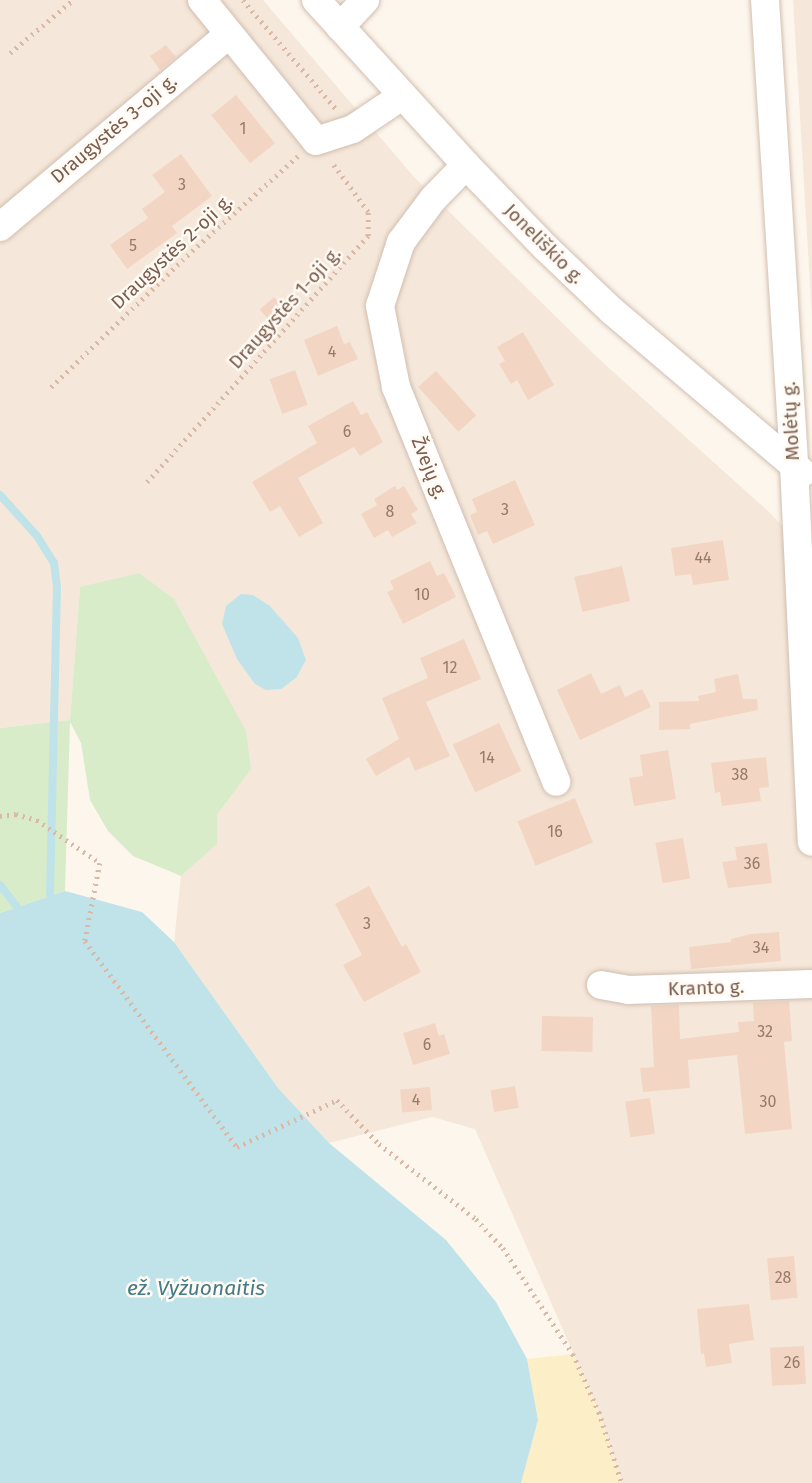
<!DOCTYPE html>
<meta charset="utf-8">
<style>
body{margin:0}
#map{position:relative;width:812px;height:1483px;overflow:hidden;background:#fdf6ec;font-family:"Fira Sans",sans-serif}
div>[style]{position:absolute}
.residential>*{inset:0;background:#f5e8da}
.green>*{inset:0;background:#d8ecc9}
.sand>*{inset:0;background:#fcefc7}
.water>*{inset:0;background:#bfe3e8}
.stream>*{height:8px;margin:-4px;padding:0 4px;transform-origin:4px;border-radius:4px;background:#bfe3e8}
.building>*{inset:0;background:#f3d5c3;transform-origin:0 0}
.path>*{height:4.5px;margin-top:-2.25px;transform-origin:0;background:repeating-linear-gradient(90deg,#d9b8a5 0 2px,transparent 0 7px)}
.roads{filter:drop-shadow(0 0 2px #d1beb0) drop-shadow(0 0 2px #d1beb0)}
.minor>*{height:28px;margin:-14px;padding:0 14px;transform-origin:14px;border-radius:14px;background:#fff}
span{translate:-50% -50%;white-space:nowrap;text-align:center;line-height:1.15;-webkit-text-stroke:5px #fffaf3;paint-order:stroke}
.number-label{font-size:16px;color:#987a6a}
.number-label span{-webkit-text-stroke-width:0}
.street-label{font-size:19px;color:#7a5c4d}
.water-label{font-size:21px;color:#437c86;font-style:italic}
</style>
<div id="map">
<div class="residential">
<i style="clip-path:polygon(0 0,263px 0,415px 178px,599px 359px,768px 511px,812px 557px,812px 1483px,622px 1483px,599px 1412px,475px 1129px,432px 1117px,329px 1143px,278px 1088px,174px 942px,181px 876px,216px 844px,217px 815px,251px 768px,80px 587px,70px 720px,0 728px)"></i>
<i style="clip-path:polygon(793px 0,812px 0,812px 318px)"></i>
</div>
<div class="green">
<i style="clip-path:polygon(139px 573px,174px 599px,246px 731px,251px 769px,217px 815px,217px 844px,181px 876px,133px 856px,108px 831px,90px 800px,81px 743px,70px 722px,65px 891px,0 913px,0 728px,70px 720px,80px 587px)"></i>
</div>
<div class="sand">
<i style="clip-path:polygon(573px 1354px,599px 1412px,622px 1483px,521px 1483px,538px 1420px,527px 1359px)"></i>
</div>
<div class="water">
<i style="clip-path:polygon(241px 594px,253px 595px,270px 606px,298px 638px,306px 660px,296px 678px,281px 689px,266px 690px,255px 684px,237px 659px,222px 624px,226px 606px)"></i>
<i style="clip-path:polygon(65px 891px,142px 912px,174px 942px,278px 1088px,329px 1143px,446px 1240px,496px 1302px,527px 1359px,538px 1420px,521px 1483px,0 1483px,0 913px)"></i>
</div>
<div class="stream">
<i style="left:0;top:495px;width:55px;rotate:47.9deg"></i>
<i style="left:37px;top:536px;width:32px;rotate:58deg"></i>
<i style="left:54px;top:563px;width:23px;rotate:83deg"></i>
<i style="left:57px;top:586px;width:308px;rotate:91.3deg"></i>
<i style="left:0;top:885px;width:29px;rotate:52deg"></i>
</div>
<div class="building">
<i style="clip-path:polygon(166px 45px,176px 57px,160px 70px,150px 56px)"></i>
<i style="left:236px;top:95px;width:62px;height:32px;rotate:51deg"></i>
<i style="clip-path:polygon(181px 154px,212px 196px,172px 226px,177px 233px,127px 269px,110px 245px,148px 218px,142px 209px,165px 192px,152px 175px)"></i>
<i style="left:274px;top:297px;width:20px;height:19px;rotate:49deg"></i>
<i style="clip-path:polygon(337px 326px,344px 344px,350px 342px,358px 359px,318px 376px,304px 340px)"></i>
<i style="clip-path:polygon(523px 332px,554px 385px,528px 400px,517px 380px,511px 384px,499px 364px,505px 361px,497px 347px)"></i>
<i style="left:295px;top:370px;width:37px;height:27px;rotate:70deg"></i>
<i style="left:436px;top:371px;width:60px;height:24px;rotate:48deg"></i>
<i style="clip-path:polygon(353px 401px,361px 415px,367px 412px,383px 442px,360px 456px,354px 447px,298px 478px,323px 523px,299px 537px,280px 506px,270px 512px,252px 482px,317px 443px,308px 426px)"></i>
<i style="clip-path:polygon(515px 480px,535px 525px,493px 544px,487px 531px,478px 535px,470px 515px,477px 512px,472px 499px)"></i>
<i style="clip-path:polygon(395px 486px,397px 490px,404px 486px,418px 510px,411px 514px,417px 523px,392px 537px,388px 530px,374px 538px,361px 514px,377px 505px,374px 499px)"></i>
<i style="clip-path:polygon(723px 540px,729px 580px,693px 585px,691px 574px,675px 576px,671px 548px)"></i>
<i style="clip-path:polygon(430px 561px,437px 576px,444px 573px,456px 597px,403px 624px,387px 592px,394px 589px,390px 581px)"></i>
<i style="left:622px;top:566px;width:36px;height:49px;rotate:77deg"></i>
<i style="clip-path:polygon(464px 639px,481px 679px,426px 702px,450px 756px,415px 771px,409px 757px,376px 776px,366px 759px,399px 739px,382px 698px,428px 678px,420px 658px)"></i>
<i style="clip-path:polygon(591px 673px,601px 694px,620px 685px,625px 697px,642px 689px,651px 707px,580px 740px,557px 690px)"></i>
<i style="clip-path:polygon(738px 674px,743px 699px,757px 699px,758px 710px,690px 724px,690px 729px,659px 730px,659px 702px,699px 701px,698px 696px,716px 692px,714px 679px)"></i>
<i style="left:499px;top:723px;width:53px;height:51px;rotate:65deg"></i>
<i style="clip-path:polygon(668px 750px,676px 799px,634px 806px,629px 778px,643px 776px,640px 755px)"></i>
<i style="clip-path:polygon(766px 757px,769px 787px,759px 788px,761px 801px,722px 806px,720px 792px,715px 793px,711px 763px)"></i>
<i style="left:575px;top:798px;width:48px;height:62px;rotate:68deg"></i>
<i style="left:683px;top:838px;width:41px;height:28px;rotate:80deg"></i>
<i style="clip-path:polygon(767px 843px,772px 883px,728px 888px,722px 862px,737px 860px,735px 847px)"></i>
<i style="clip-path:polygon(369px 886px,402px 947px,406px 944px,421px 972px,364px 1002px,343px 965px,362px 955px,335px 904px)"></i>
<i style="clip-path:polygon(779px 932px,781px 961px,691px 969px,689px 947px,731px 942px,731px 939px,751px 934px)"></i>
<i style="clip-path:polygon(789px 1001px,792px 1041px,784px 1042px,792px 1129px,745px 1134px,737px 1055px,688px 1060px,690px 1088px,643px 1092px,640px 1068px,654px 1067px,651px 1006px,679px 1005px,680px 1039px,739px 1032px,738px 1022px,754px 1021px,753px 1003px)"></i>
<i style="left:542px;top:1016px;width:51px;height:35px;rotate:1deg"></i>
<i style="clip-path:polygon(435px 1023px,439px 1036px,444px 1034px,450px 1054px,413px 1065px,403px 1033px)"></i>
<i style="left:515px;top:1086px;width:22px;height:25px;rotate:80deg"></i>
<i style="left:430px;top:1087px;width:23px;height:30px;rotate:85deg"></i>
<i style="left:650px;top:1098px;width:36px;height:25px;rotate:82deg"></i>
<i style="left:794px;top:1256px;width:42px;height:27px;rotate:85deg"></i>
<i style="clip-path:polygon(749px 1304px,754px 1340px,729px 1344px,732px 1363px,706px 1367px,704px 1353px,701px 1354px,697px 1309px)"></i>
<i style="left:804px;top:1346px;width:38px;height:34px;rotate:87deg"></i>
</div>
<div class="path">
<i style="left:243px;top:0;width:145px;rotate:49.5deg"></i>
<i style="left:10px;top:53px;width:82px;rotate:-40.1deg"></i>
<i style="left:51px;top:387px;width:196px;rotate:-44deg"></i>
<i style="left:192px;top:251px;width:142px;rotate:-41.9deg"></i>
<i style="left:147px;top:482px;width:331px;rotate:-48.1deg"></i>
<i style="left:368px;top:236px;width:24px;rotate:-90deg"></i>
<i style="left:368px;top:212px;width:61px;rotate:-126.3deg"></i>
<i style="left:0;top:816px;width:16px;rotate:-7deg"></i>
<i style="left:16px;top:814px;width:22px;rotate:16deg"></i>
<i style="left:37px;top:820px;width:76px;rotate:34.3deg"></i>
<i style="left:100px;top:863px;width:79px;rotate:100.9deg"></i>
<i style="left:85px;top:941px;width:256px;rotate:53.6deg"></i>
<i style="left:237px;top:1147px;width:110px;rotate:-25.2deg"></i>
<i style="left:337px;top:1100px;width:61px;rotate:46.3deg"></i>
<i style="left:379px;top:1144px;width:123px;rotate:37.7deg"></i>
<i style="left:476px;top:1219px;width:40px;rotate:47deg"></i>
<i style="left:503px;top:1248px;width:127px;rotate:56.6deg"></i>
<i style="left:573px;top:1354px;width:64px;rotate:65.9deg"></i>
<i style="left:599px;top:1412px;width:75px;rotate:72.1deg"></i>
</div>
<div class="roads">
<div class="minor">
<i style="left:202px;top:0;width:181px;rotate:51deg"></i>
<i style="left:316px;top:141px;width:39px;rotate:-18deg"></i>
<i style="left:353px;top:129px;width:59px;rotate:-34deg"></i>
<i style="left:316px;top:0;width:223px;rotate:47.7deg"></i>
<i style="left:466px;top:165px;width:114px;rotate:46.1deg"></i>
<i style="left:545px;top:247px;width:93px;rotate:43.7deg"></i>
<i style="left:612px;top:311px;width:250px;rotate:40.3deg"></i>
<i style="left:765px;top:0;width:466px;rotate:86.4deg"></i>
<i style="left:794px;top:465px;width:377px;rotate:87.3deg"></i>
<i style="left:340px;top:27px;width:37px;rotate:-47deg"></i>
<i style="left:466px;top:165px;width:47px;rotate:134.1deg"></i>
<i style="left:433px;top:199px;width:54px;rotate:126.7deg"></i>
<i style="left:401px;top:242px;width:67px;rotate:108.2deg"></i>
<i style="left:380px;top:306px;width:83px;rotate:78.8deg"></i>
<i style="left:396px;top:387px;width:426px;rotate:67.9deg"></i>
<i style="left:0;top:227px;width:299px;rotate:-40.1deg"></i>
<i style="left:601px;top:985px;width:27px;rotate:10deg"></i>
<i style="left:628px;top:990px;width:184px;rotate:-1.9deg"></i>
</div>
</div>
<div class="number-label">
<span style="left:243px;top:129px">1</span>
<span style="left:182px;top:185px">3</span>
<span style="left:133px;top:246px">5</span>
<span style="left:332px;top:352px">4</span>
<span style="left:347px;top:432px">6</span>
<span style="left:505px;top:510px">3</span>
<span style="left:390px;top:512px">8</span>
<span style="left:703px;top:558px">44</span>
<span style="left:422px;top:595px">10</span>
<span style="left:450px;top:668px">12</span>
<span style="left:487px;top:758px">14</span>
<span style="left:740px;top:775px">38</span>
<span style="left:555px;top:832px">16</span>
<span style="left:752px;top:864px">36</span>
<span style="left:367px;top:924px">3</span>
<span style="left:761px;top:948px">34</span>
<span style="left:765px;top:1032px">32</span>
<span style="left:427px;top:1045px">6</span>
<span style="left:416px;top:1100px">4</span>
<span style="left:768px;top:1102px">30</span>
<span style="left:783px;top:1278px">28</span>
<span style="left:792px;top:1363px">26</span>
</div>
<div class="street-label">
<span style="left:114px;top:129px;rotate:-40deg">Draugystės 3-oji g.</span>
<span style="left:544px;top:244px;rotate:45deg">Joneliškio g.</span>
<span style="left:172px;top:252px;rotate:-43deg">Draugystės 2-oji g.</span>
<span style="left:285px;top:308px;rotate:-48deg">Draugystės 1-oji g.</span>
<span style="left:791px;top:421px;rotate:-93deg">Molėtų g.</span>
<span style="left:429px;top:468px;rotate:68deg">Žvejų g.</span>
<span style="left:706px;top:988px;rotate:-2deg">Kranto g.</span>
</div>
<div class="water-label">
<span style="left:196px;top:1288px">ež. Vyžuonaitis</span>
</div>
</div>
